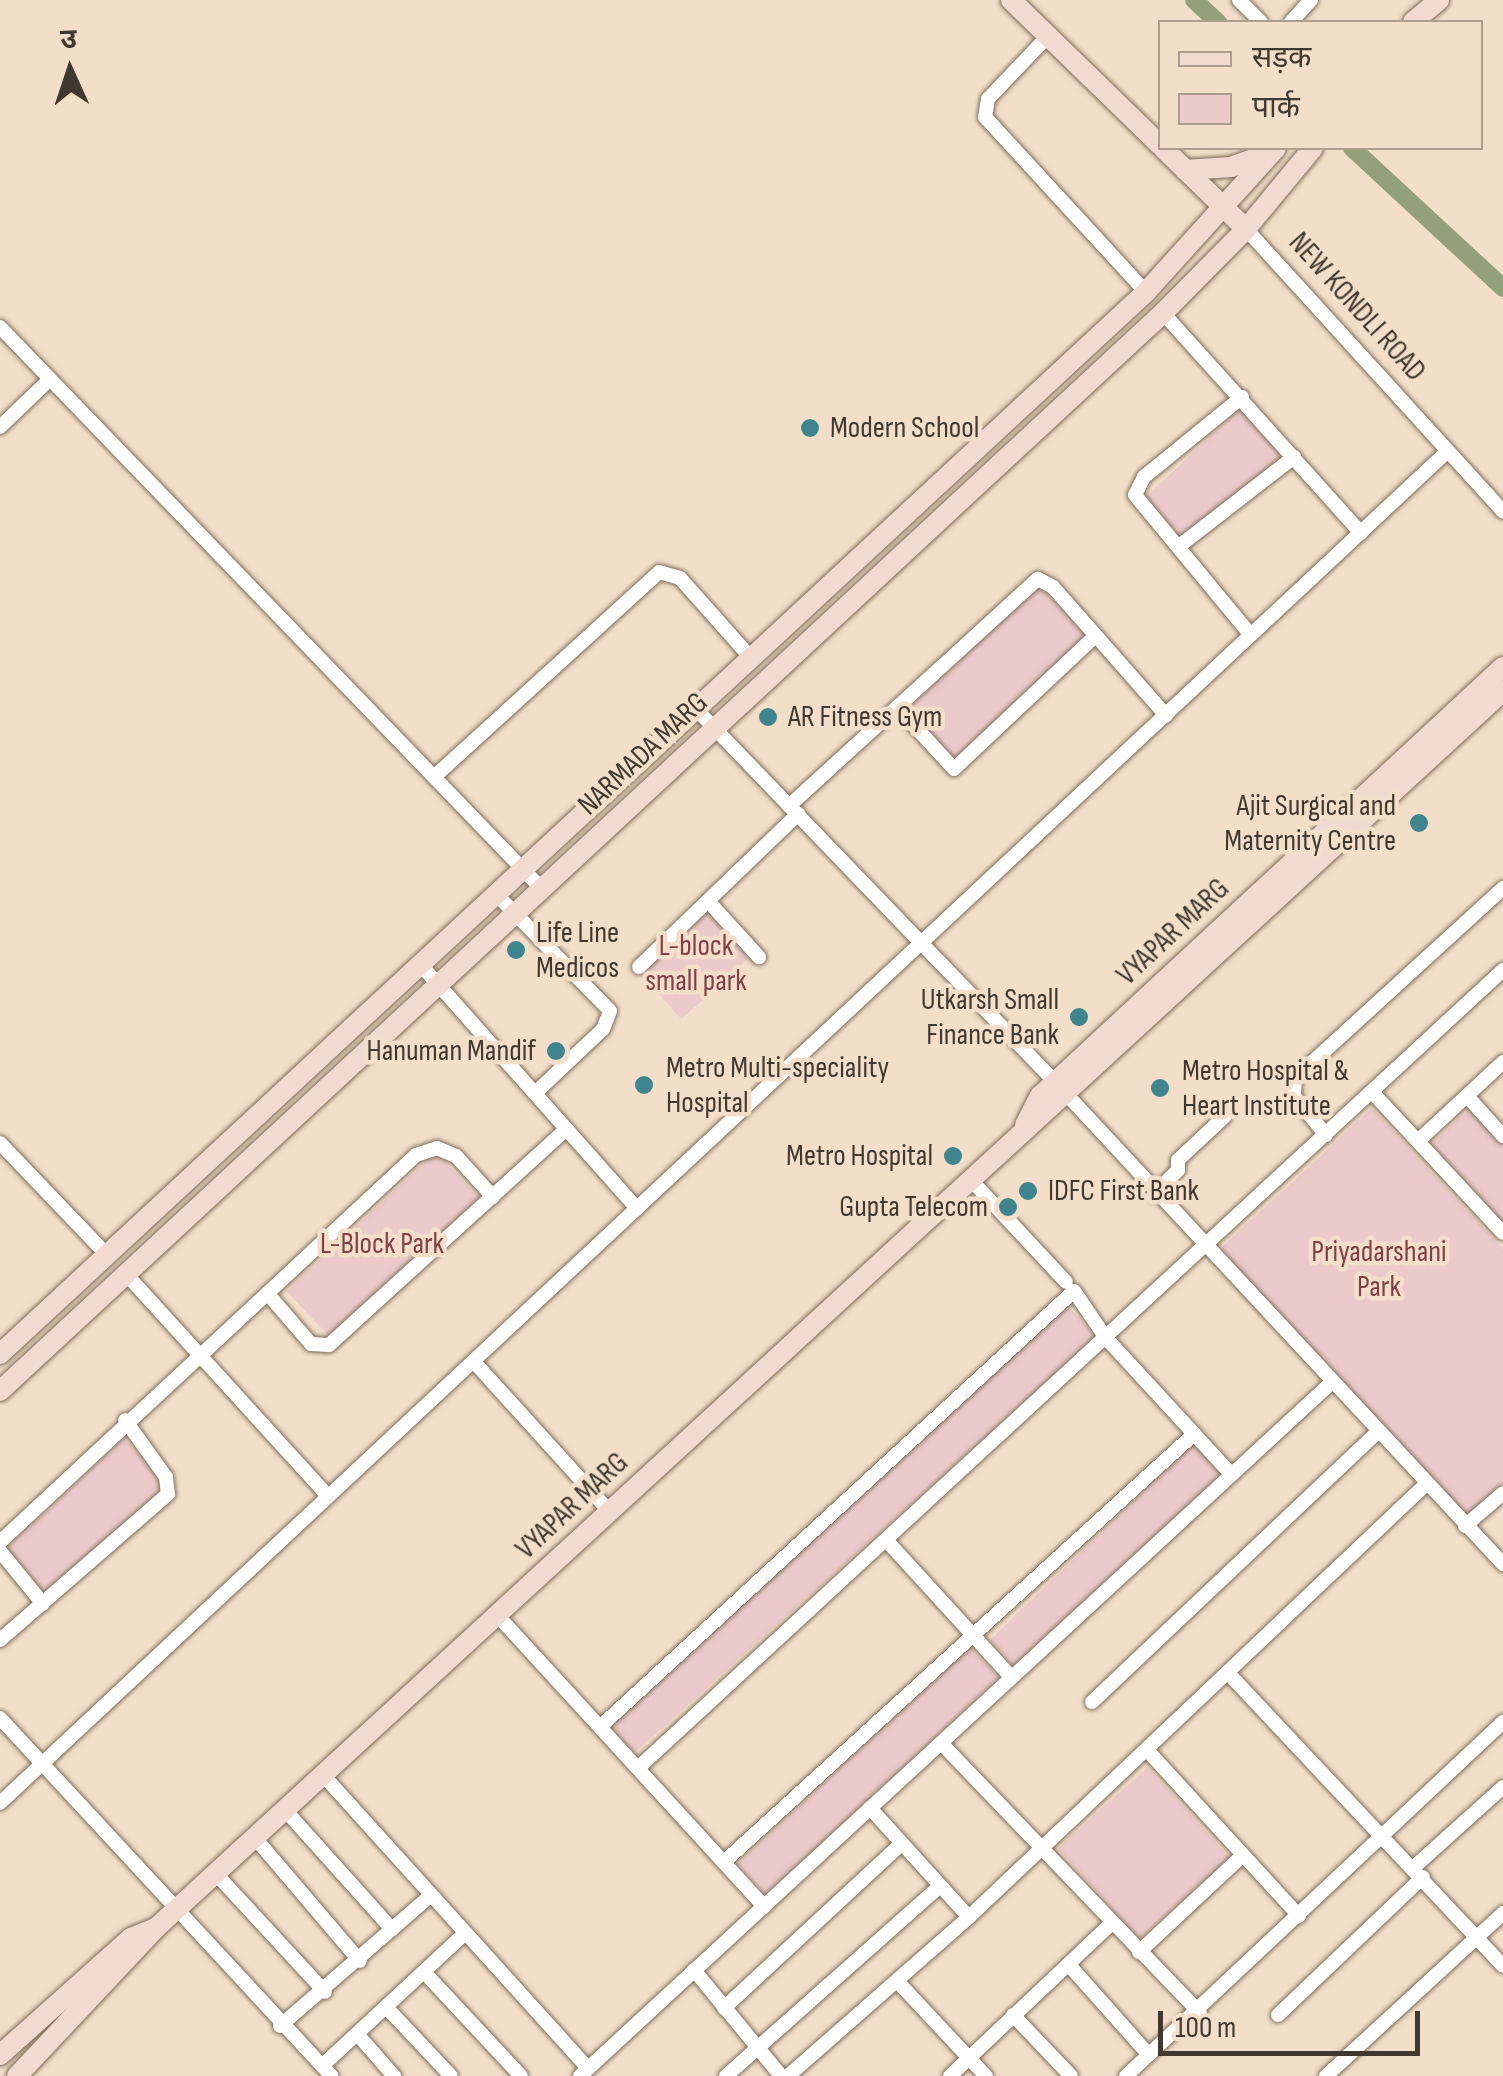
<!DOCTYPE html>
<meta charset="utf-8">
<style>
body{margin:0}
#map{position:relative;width:1503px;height:2076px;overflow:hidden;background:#f3dfc9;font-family:"Sofia Sans Condensed","Noto Sans Devanagari",sans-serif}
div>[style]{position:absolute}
.green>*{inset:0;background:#eccacb;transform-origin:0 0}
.canal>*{height:18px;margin:-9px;padding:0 9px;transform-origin:9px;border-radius:9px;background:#92a17a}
.roads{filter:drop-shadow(0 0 2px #7e6c58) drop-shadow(0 0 2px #7e6c58)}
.street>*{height:14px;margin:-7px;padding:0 7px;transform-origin:7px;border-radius:7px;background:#fff}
.secondary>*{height:20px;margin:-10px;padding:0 10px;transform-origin:10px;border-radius:10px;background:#f3dad0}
.dots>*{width:28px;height:28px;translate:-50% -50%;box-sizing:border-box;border:5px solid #f3dfc9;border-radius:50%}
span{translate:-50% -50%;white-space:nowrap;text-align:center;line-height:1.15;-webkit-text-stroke:9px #f3dfc9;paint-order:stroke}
.street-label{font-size:30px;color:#413930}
.poi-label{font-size:30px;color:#413930}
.left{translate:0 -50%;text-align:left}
.right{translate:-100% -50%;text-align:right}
.park-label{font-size:30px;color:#804045}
.legend{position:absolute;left:1158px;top:20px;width:325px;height:130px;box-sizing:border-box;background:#f3dfc9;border:2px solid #ac9d8c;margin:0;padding:12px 18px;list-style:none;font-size:30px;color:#413930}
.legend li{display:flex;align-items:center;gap:20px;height:50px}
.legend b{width:50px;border:2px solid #ac9d8c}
.north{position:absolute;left:20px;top:20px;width:100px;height:100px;-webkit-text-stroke:8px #f3dfc9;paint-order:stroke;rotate:357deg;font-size:28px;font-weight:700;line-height:40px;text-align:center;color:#413930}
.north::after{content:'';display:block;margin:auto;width:35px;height:45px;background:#413930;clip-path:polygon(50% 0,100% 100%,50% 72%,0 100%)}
.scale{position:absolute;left:1158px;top:2011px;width:262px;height:45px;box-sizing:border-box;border:5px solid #413930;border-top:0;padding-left:12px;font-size:30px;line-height:35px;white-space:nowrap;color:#413930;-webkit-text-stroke:8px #f3dfc9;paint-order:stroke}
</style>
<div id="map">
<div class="green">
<i style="left:1241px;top:408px;width:65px;height:132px;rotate:47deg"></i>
<i style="left:1040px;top:586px;width:69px;height:181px;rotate:47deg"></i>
<i style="left:712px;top:908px;width:62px;height:97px;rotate:48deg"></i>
<i style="clip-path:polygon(1472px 1106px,1503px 1140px,1503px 1225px,1429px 1146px)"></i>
<i style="clip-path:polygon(1372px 1108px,1503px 1249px,1503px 1484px,1464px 1517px,1219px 1250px)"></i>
<i style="left:436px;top:1152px;width:63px;height:204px;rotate:47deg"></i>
<i style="left:1068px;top:1306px;width:42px;height:621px;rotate:48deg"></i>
<i style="left:124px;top:1439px;width:62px;height:163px;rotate:47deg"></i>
<i style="left:1194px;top:1443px;width:42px;height:284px;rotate:46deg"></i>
<i style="left:970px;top:1647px;width:42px;height:318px;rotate:47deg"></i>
<i style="left:1148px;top:1767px;width:122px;height:121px;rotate:48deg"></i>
</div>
<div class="canal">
<i style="left:1194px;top:0;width:33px;rotate:43deg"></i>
<i style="left:1352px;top:148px;width:206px;rotate:42.8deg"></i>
</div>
<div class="roads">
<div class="street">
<i style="left:1239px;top:0;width:31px;rotate:45deg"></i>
<i style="left:1291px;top:22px;width:30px;rotate:-48deg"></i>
<i style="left:1048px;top:36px;width:87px;rotate:133.6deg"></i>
<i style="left:988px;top:99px;width:18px;rotate:99deg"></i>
<i style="left:985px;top:117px;width:238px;rotate:47.4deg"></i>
<i style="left:1246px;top:229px;width:382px;rotate:47.7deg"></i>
<i style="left:1163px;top:313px;width:296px;rotate:48deg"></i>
<i style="left:0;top:327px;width:781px;rotate:46.04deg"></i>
<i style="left:1242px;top:397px;width:127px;rotate:140.8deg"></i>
<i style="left:1144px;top:477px;width:20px;rotate:117deg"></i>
<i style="left:1135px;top:495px;width:180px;rotate:50.4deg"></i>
<i style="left:0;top:427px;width:69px;rotate:-43.8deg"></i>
<i style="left:1178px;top:547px;width:147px;rotate:-37.8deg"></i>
<i style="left:897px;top:707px;width:84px;rotate:47.4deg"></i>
<i style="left:954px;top:769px;width:192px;rotate:-43.3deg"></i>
<i style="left:696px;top:709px;width:519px;rotate:46.09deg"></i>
<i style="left:1056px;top:1083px;width:657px;rotate:47.1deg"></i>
<i style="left:434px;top:777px;width:304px;rotate:-42.3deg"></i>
<i style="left:659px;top:572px;width:22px;rotate:16deg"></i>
<i style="left:680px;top:578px;width:107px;rotate:48.4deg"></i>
<i style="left:789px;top:806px;width:337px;rotate:-42.4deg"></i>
<i style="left:1038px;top:579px;width:17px;rotate:28deg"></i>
<i style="left:1053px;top:587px;width:171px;rotate:48.6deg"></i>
<i style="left:496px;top:894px;width:163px;rotate:45.7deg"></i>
<i style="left:610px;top:1011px;width:19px;rotate:111deg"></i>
<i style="left:603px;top:1029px;width:93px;rotate:136.7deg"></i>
<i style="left:708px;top:901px;width:76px;rotate:47.7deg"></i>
<i style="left:420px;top:964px;width:327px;rotate:48.4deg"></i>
<i style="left:639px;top:967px;width:221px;rotate:-43.9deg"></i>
<i style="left:1372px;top:1092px;width:192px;rotate:47.1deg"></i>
<i style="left:1467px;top:1096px;width:54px;rotate:48deg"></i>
<i style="left:1326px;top:1135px;width:50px;rotate:-129.4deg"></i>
<i style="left:1294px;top:1096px;width:18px;rotate:-87deg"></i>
<i style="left:1295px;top:1078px;width:282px;rotate:-42.4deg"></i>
<i style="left:1418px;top:1141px;width:116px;rotate:-42.9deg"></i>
<i style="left:0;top:1143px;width:155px;rotate:46.3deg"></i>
<i style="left:971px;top:1180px;width:139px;rotate:47deg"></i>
<i style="left:1154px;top:1194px;width:34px;rotate:-45deg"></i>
<i style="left:1178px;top:1170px;width:10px;rotate:-90deg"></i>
<i style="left:1178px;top:1160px;width:64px;rotate:-43.1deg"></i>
<i style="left:126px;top:1274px;width:300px;rotate:47.7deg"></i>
<i style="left:268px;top:1294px;width:66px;rotate:49.3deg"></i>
<i style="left:311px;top:1344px;width:18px;rotate:3deg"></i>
<i style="left:329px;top:1345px;width:319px;rotate:-42.3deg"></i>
<i style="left:475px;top:1363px;width:201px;rotate:47.8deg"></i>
<i style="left:1465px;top:1526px;width:50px;rotate:-41deg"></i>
<i style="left:886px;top:1540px;width:185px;rotate:47.6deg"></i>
<i style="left:0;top:1542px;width:568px;rotate:-42.93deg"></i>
<i style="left:416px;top:1155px;width:22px;rotate:-18deg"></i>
<i style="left:437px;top:1148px;width:21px;rotate:23deg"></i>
<i style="left:456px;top:1156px;width:55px;rotate:47.9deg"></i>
<i style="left:0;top:1551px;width:68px;rotate:50.9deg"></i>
<i style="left:498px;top:1616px;width:394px;rotate:47.5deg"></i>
<i style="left:0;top:1640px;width:223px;rotate:-41deg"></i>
<i style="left:168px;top:1494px;width:17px;rotate:-97deg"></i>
<i style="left:166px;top:1477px;width:70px;rotate:-125.7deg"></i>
<i style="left:1229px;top:1674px;width:400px;rotate:46.8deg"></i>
<i style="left:1092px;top:1702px;width:391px;rotate:-43.4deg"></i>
<i style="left:0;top:1718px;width:488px;rotate:47.2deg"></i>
<i style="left:600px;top:1727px;width:644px;rotate:-42.61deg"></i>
<i style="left:1074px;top:1291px;width:57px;rotate:55.8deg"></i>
<i style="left:1106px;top:1338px;width:185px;rotate:47.4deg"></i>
<i style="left:941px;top:1743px;width:374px;rotate:46.2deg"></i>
<i style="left:1147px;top:1750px;width:225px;rotate:47.5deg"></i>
<i style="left:638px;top:1768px;width:1177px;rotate:-42.69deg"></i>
<i style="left:324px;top:1776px;width:394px;rotate:47.9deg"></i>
<i style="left:0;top:1803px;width:1981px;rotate:-43.04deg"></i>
<i style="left:870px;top:1808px;width:147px;rotate:47.8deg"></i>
<i style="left:286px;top:1811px;width:159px;rotate:48.1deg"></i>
<i style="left:256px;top:1839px;width:160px;rotate:49.6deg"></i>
<i style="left:724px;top:1862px;width:636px;rotate:-42.32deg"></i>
<i style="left:1413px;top:1868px;width:121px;rotate:-42deg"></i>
<i style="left:217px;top:1875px;width:159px;rotate:47.3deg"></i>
<i style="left:1139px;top:1952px;width:141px;rotate:-43deg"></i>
<i style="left:1069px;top:1965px;width:120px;rotate:48.4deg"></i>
<i style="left:694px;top:1970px;width:137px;rotate:50.6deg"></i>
<i style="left:424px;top:1972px;width:142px;rotate:47deg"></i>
<i style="left:897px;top:1981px;width:130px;rotate:46.9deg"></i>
<i style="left:387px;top:2008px;width:93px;rotate:46.7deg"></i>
<i style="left:724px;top:2008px;width:241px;rotate:-42.8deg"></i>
<i style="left:1013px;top:2015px;width:84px;rotate:46.4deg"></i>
<i style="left:1278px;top:2015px;width:200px;rotate:-43.6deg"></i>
<i style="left:280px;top:2026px;width:200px;rotate:-40.9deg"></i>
<i style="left:358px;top:2035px;width:55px;rotate:48.7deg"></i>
<i style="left:322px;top:2066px;width:195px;rotate:-42.9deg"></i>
<i style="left:580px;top:2076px;width:1022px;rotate:-42.7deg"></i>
<i style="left:726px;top:2076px;width:285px;rotate:-41.6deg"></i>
<i style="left:788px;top:2076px;width:241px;rotate:-41.3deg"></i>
<i style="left:969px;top:1917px;width:627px;rotate:-43.45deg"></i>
<i style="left:950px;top:2076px;width:224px;rotate:-43.4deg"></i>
<i style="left:1126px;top:2076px;width:517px;rotate:-43.2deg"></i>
<i style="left:1326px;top:2076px;width:241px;rotate:-42.6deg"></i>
</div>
<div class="secondary">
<i style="left:1011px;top:0;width:208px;rotate:44.2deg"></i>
<i style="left:1413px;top:22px;width:34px;rotate:-40deg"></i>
<i style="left:1163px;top:148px;width:116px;rotate:44.3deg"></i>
<i style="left:1185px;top:170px;width:46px;rotate:-3.7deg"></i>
<i style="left:1231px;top:167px;width:37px;rotate:-20deg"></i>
<i style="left:1025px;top:1125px;width:33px;rotate:-63deg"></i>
<i style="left:1040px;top:1096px;width:631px;rotate:-42.82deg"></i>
<i style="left:0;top:1354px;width:1562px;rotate:-42.82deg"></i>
<i style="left:1146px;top:292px;width:194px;rotate:-47.9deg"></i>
<i style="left:0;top:1391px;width:1586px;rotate:-42.83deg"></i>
<i style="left:1163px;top:313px;width:118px;rotate:-45.3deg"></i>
<i style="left:1246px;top:229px;width:105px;rotate:-50.4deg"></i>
<i style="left:0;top:2055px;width:176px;rotate:-41.8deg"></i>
<i style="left:131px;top:1938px;width:27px;rotate:-22deg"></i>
<i style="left:17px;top:2076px;width:203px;rotate:-46.8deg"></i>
<i style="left:156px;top:1928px;width:1829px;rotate:-42.56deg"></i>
</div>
</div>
<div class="dots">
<i style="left:810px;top:428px;background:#3e858f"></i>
<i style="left:768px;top:717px;background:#3e858f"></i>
<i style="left:1419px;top:823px;background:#3e858f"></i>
<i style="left:516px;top:950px;background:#3e858f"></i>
<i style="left:1079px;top:1017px;background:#3e858f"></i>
<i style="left:556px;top:1051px;background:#3e858f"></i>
<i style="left:644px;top:1085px;background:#3e858f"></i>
<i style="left:1160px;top:1088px;background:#3e858f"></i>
<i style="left:953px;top:1156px;background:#3e858f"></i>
<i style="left:1028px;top:1191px;background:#3e858f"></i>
<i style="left:1008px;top:1207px;background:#3e858f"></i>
</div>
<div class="street-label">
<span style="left:1357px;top:307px;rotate:48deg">NEW KONDLI ROAD</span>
<span style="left:643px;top:754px;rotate:-43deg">NARMADA MARG</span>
<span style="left:1173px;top:932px;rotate:-43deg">VYAPAR MARG</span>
<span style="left:572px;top:1506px;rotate:-43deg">VYAPAR MARG</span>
</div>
<div class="poi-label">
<span class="left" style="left:830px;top:428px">Modern School</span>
<span class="left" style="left:788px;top:717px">AR Fitness Gym</span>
<span class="right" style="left:1396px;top:823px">Ajit Surgical and<br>Maternity Centre</span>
<span class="left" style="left:536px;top:950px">Life Line<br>Medicos</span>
<span class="right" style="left:1059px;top:1017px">Utkarsh Small<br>Finance Bank</span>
<span class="right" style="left:536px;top:1051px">Hanuman Mandif</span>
<span class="left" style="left:666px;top:1085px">Metro Multi-speciality<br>Hospital</span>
<span class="left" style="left:1182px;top:1088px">Metro Hospital &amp;<br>Heart Institute</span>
<span class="right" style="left:933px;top:1156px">Metro Hospital</span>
<span class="left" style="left:1048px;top:1191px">IDFC First Bank</span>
<span class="right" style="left:988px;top:1207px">Gupta Telecom</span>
</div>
<div class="park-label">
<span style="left:696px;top:963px">L-block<br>small park</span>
<span style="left:382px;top:1244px">L-Block Park</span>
<span style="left:1379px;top:1269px">Priyadarshani<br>Park</span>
</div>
<ul class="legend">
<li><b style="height:12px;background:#f3dad0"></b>सड़क</li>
<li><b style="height:28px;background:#eccacb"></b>पार्क</li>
</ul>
<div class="north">उ</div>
<div class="scale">100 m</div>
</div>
